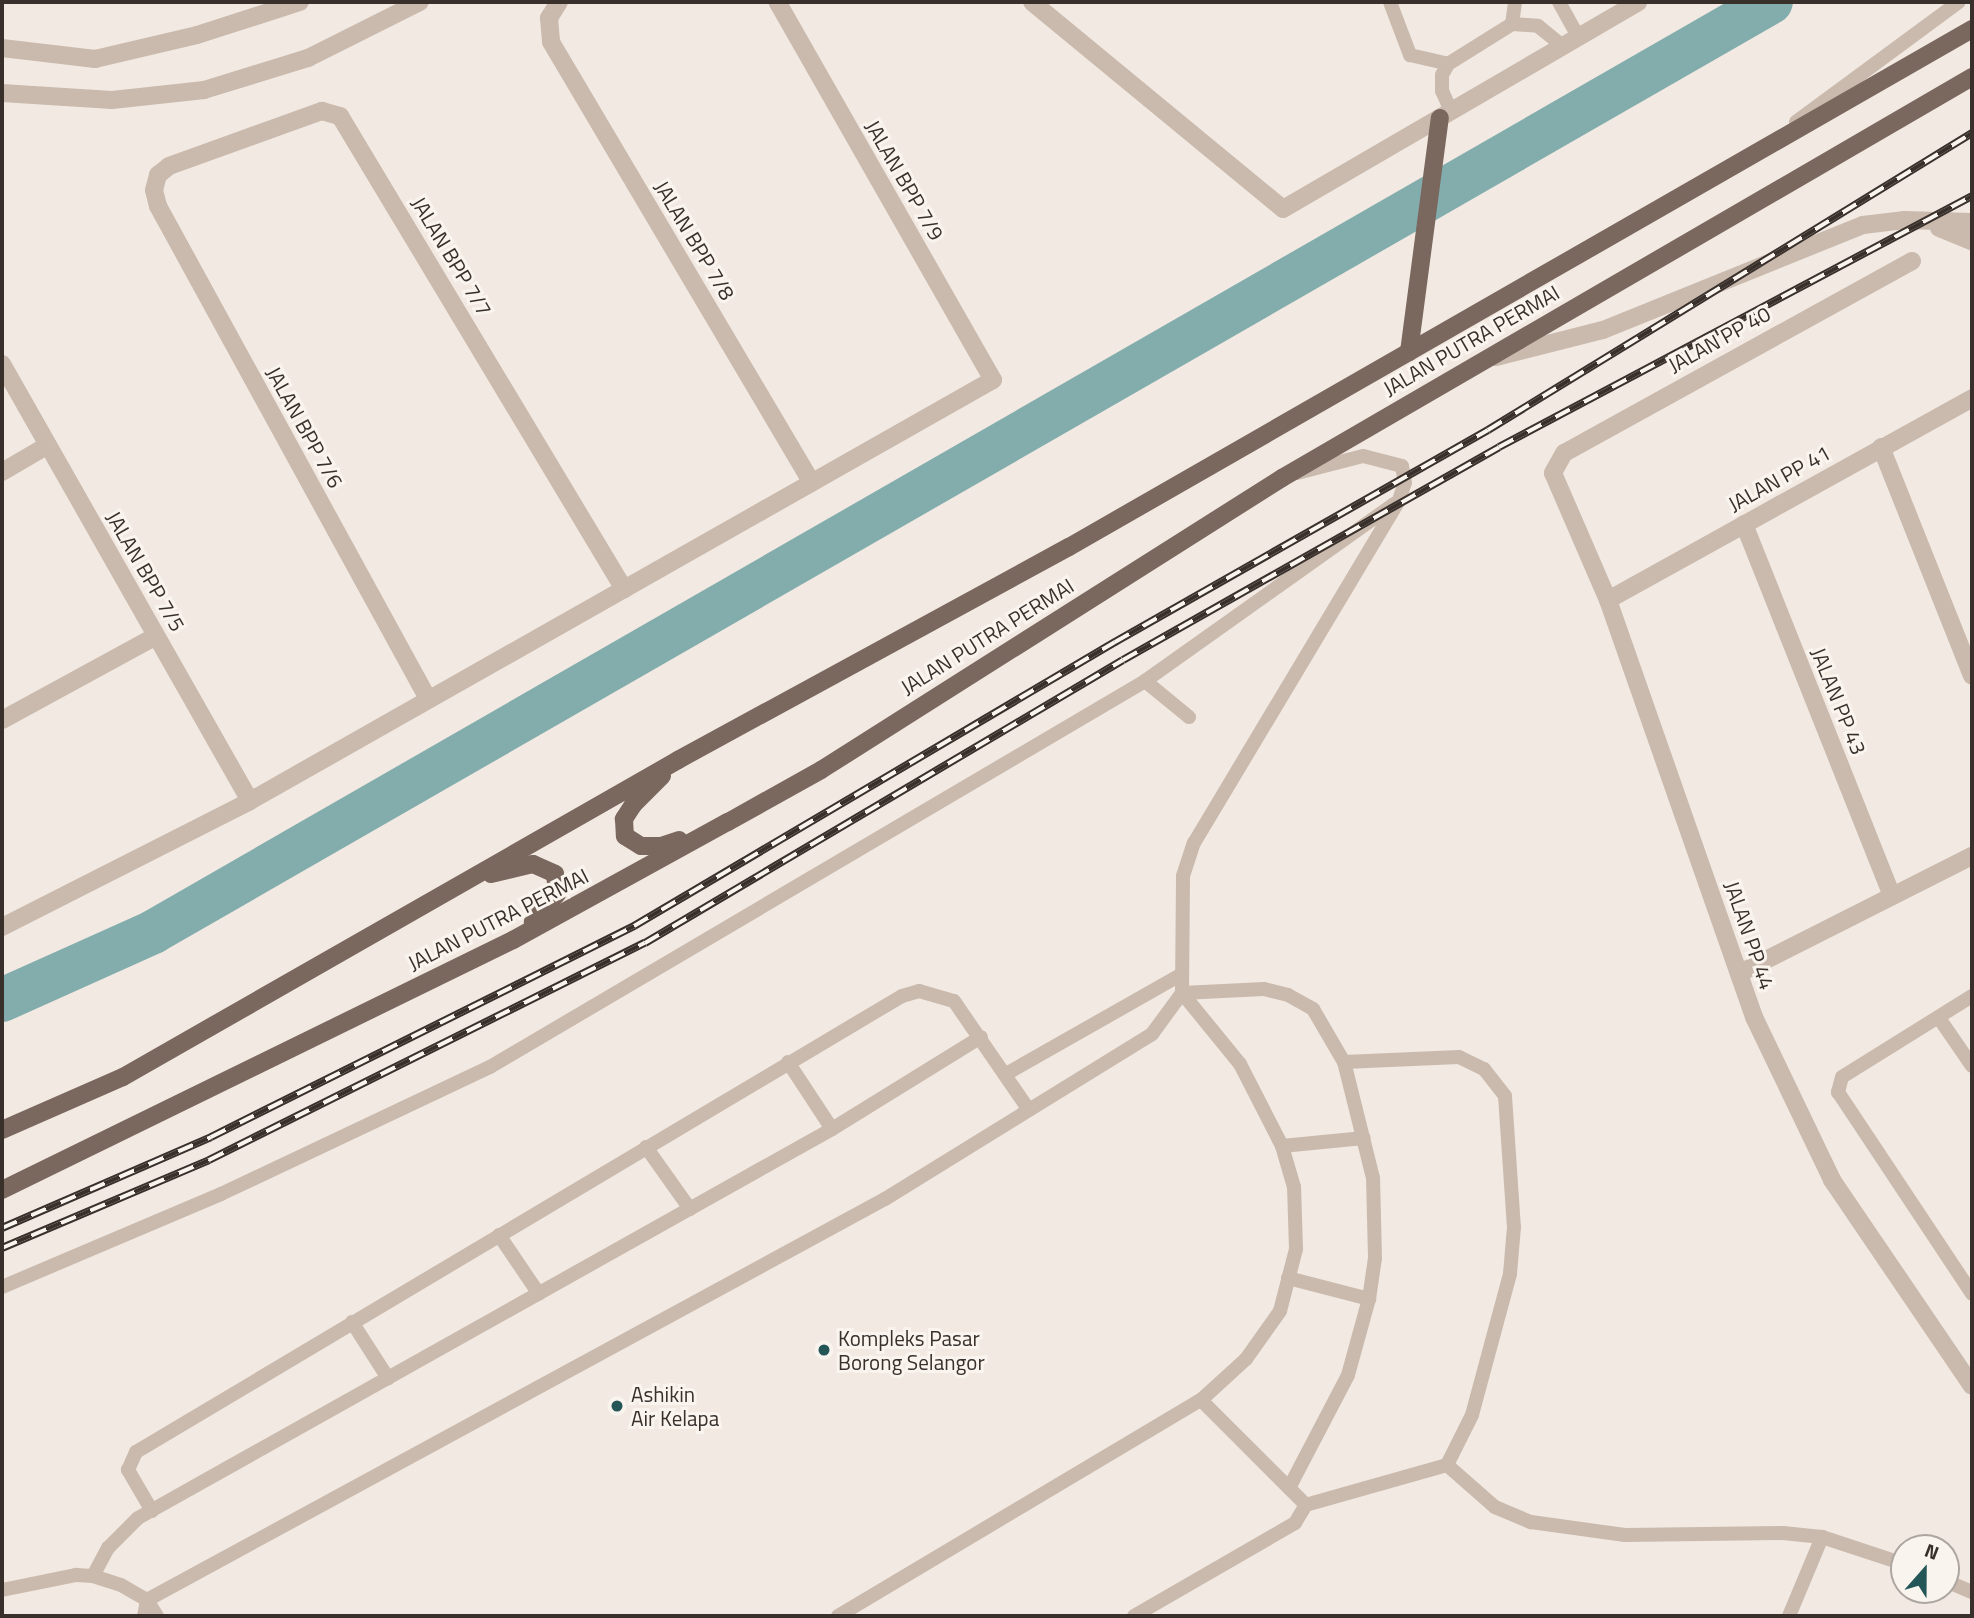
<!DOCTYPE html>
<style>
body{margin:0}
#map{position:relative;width:1974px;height:1618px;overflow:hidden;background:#f2eae2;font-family:"Titillium Web",sans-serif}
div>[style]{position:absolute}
.river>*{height:44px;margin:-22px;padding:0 22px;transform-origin:22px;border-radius:22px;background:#83adad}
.service>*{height:14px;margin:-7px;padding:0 7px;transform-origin:7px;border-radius:7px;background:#cabaae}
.minor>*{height:18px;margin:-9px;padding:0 9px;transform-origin:9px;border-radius:9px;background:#cabaae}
.primary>*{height:18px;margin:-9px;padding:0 9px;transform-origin:9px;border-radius:9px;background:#7a675e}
.rail>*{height:8px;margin-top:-4px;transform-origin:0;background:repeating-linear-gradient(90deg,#faf4ee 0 16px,#39302c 0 32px);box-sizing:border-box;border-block:2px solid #39302c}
.dots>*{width:19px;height:19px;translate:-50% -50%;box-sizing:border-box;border:4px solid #faf4ee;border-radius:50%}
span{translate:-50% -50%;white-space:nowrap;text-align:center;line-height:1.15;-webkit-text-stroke:6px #faf4ee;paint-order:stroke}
.street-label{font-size:21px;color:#39302c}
.poi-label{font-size:21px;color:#39302c}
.left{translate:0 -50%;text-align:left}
.frame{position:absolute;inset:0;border:4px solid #39302c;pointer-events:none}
.north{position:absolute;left:1890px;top:1534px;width:70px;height:70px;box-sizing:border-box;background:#faf4ee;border:2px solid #ada6a0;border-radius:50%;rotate:21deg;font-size:19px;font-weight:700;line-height:28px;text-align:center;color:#39302c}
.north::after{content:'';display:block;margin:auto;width:24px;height:32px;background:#245658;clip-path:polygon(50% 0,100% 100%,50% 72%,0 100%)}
</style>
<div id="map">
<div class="river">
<i style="left:2px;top:1000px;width:166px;rotate:-24.2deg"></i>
<i style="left:153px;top:932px;width:1866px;rotate:-29.89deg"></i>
</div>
<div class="service">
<i style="left:1390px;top:2px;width:57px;rotate:69.3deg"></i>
<i style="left:1410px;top:55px;width:39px;rotate:13deg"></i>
<i style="left:1559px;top:2px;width:39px;rotate:61deg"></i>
<i style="left:1512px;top:24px;width:22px;rotate:-82deg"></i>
<i style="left:1451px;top:111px;width:22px;rotate:-114deg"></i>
<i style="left:1442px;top:91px;width:16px;rotate:-90deg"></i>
<i style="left:1442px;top:75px;width:13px;rotate:-61deg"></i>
<i style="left:1448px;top:64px;width:75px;rotate:-32deg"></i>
<i style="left:1512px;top:24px;width:26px;rotate:4deg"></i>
<i style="left:1538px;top:26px;width:32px;rotate:39deg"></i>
<i style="left:1796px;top:122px;width:202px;rotate:-36.4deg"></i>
<i style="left:1145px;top:681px;width:57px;rotate:39.3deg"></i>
<i style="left:1182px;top:993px;width:82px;rotate:-2.8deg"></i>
<i style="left:1264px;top:989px;width:25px;rotate:14deg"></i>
<i style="left:1288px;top:995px;width:29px;rotate:29deg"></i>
<i style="left:1313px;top:1009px;width:61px;rotate:59.7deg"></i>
<i style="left:1344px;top:1062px;width:115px;rotate:-2.5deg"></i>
<i style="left:1459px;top:1057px;width:28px;rotate:26deg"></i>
<i style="left:1484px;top:1069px;width:34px;rotate:52deg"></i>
<i style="left:1505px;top:1096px;width:131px;rotate:86.1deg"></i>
<i style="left:1514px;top:1227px;width:47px;rotate:94.9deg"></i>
<i style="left:1510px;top:1274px;width:146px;rotate:105.1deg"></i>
<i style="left:1472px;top:1415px;width:56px;rotate:116.6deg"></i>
<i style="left:1447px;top:1465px;width:147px;rotate:164.2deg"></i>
<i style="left:1972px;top:996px;width:153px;rotate:148.1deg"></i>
<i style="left:1842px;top:1077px;width:16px;rotate:105deg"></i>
<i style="left:1838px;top:1092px;width:242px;rotate:56.4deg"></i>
<i style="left:1939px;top:1018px;width:58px;rotate:55.5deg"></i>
<i style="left:788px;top:1062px;width:80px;rotate:56.7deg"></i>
<i style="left:1006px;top:1074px;width:202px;rotate:-29.6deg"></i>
<i style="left:1282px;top:1146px;width:82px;rotate:-5.6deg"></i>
<i style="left:646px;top:1147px;width:76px;rotate:54.6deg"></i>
<i style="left:499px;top:1235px;width:71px;rotate:55.9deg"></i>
<i style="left:1288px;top:1278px;width:84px;rotate:14.5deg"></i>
<i style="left:2px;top:1287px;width:238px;rotate:-23deg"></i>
<i style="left:221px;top:1194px;width:297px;rotate:-25.3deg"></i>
<i style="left:490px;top:1067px;width:760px;rotate:-30.51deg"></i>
<i style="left:1145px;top:681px;width:305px;rotate:-35.4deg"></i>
<i style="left:352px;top:1322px;width:67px;rotate:57.3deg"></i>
<i style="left:1447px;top:1465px;width:64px;rotate:41.2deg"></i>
<i style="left:1495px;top:1507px;width:39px;rotate:23deg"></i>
<i style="left:1531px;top:1522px;width:95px;rotate:7.9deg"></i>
<i style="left:1625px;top:1535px;width:158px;rotate:-0.7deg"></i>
<i style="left:1783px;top:1533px;width:39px;rotate:6deg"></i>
<i style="left:1822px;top:1537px;width:86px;rotate:18.2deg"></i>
<i style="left:1289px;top:1488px;width:127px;rotate:-62.4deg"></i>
<i style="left:1348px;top:1375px;width:79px;rotate:-74.6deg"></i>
<i style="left:1369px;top:1299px;width:41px;rotate:-81.7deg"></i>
<i style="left:1375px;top:1258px;width:80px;rotate:-91.4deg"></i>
<i style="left:1373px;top:1178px;width:120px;rotate:-104deg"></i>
<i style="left:152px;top:1511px;width:48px;rotate:-120.3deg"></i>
<i style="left:128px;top:1470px;width:20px;rotate:-66deg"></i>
<i style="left:136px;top:1452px;width:891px;rotate:-30.77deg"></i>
<i style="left:902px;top:996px;width:18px;rotate:-16deg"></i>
<i style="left:919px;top:991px;width:36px;rotate:16deg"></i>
<i style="left:954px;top:1001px;width:132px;rotate:55.5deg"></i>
<i style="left:93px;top:1576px;width:32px;rotate:-62deg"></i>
<i style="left:108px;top:1548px;width:42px;rotate:-45deg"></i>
<i style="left:138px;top:1518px;width:796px;rotate:-29.27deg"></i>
<i style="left:832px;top:1129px;width:175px;rotate:-31.7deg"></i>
<i style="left:1946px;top:1581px;width:28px;rotate:23deg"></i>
<i style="left:2px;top:1590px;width:76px;rotate:-11.5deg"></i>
<i style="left:76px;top:1575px;width:17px;rotate:3deg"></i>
<i style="left:93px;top:1576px;width:29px;rotate:18deg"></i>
<i style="left:121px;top:1585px;width:30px;rotate:30deg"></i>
<i style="left:147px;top:1600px;width:840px;rotate:-28.52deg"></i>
<i style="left:885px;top:1199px;width:314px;rotate:-31.7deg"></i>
<i style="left:1152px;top:1034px;width:51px;rotate:-53.8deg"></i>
<i style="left:1182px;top:993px;width:117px;rotate:-89.5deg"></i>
<i style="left:1183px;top:876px;width:35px;rotate:-72deg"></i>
<i style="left:1194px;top:843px;width:400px;rotate:-59.1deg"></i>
<i style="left:1399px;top:500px;width:18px;rotate:-71deg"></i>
<i style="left:1405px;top:483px;width:17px;rotate:-100deg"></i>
<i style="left:1402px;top:466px;width:40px;rotate:-165.6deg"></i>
<i style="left:1363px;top:456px;width:68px;rotate:165.6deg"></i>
<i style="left:144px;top:1616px;width:16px;rotate:-79deg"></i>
<i style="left:147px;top:1600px;width:19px;rotate:58deg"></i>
<i style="left:838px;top:1616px;width:422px;rotate:-30.8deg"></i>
<i style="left:1201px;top:1400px;width:61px;rotate:-42.3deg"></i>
<i style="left:1246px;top:1359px;width:59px;rotate:-54.7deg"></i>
<i style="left:1280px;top:1311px;width:64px;rotate:-75.5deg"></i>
<i style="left:1296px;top:1249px;width:62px;rotate:-91.8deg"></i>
<i style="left:1294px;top:1187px;width:43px;rotate:-106.3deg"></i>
<i style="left:1282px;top:1146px;width:92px;rotate:-117.1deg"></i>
<i style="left:1240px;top:1064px;width:92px;rotate:-129.2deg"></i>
<i style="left:1134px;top:1616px;width:186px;rotate:-30deg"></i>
<i style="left:1295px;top:1523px;width:21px;rotate:-59deg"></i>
<i style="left:1306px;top:1505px;width:148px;rotate:-135deg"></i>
<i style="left:1789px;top:1616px;width:86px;rotate:-67.3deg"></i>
</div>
<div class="minor">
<i style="left:559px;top:2px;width:19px;rotate:122deg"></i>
<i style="left:549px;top:18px;width:24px;rotate:85deg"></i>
<i style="left:551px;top:42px;width:512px;rotate:59.38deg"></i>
<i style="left:1032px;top:2px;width:325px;rotate:39.5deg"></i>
<i style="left:1283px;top:209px;width:411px;rotate:-30.2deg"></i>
<i style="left:2px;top:48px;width:94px;rotate:6.7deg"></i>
<i style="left:95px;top:59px;width:105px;rotate:-13.2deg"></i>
<i style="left:197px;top:35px;width:108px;rotate:-17.8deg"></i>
<i style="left:2px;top:93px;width:110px;rotate:3.6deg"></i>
<i style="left:112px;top:100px;width:93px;rotate:-6.2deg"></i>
<i style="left:204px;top:90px;width:109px;rotate:-17.1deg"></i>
<i style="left:308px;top:58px;width:125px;rotate:-26.6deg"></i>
<i style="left:1939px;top:228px;width:35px;rotate:22deg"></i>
<i style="left:1912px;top:261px;width:397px;rotate:151.1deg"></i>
<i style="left:1564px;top:453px;width:23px;rotate:119deg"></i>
<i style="left:1553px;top:473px;width:138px;rotate:66.6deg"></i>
<i style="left:1608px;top:600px;width:442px;rotate:70.7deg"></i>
<i style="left:1754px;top:1017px;width:181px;rotate:64.4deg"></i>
<i style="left:1832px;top:1180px;width:249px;rotate:55.8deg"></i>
<i style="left:1496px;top:357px;width:110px;rotate:-14.2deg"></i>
<i style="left:1603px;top:330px;width:280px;rotate:-22deg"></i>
<i style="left:1863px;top:225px;width:42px;rotate:-6.8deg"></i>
<i style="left:1905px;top:220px;width:67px;rotate:1.7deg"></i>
<i style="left:2px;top:364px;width:502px;rotate:60.42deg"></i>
<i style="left:1881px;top:447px;width:246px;rotate:68.3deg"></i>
<i style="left:2px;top:472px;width:53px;rotate:-30.4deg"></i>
<i style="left:1744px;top:524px;width:399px;rotate:68.3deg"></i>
<i style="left:1608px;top:600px;width:416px;rotate:-29deg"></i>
<i style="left:427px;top:697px;width:560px;rotate:-118.72deg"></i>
<i style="left:158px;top:206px;width:16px;rotate:-104deg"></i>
<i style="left:154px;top:190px;width:16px;rotate:-75deg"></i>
<i style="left:158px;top:175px;width:14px;rotate:-39deg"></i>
<i style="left:169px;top:166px;width:163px;rotate:-19.8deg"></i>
<i style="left:322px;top:111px;width:19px;rotate:16deg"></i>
<i style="left:340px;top:116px;width:552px;rotate:59.02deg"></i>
<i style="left:2px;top:720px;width:175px;rotate:-28.6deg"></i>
<i style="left:2px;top:927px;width:278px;rotate:-26.9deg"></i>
<i style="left:250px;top:801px;width:854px;rotate:-29.54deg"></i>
<i style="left:993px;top:380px;width:435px;rotate:-119.7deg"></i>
<i style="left:1740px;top:973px;width:260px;rotate:-26.8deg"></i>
</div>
<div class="primary">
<i style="left:1409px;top:352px;width:236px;rotate:-82.5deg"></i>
<i style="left:662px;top:776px;width:41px;rotate:135deg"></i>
<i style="left:633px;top:805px;width:17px;rotate:123deg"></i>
<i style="left:624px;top:819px;width:17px;rotate:87deg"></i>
<i style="left:625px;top:836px;width:19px;rotate:32deg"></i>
<i style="left:641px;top:846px;width:20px"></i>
<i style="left:661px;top:846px;width:19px;rotate:-18deg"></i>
<i style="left:491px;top:874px;width:43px;rotate:-13.4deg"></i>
<i style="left:533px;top:864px;width:24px;rotate:24deg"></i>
<i style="left:555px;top:874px;width:20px;rotate:84deg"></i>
<i style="left:557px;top:894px;width:37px;rotate:131deg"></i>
<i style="left:2px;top:1130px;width:132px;rotate:-23.7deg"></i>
<i style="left:123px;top:1077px;width:639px;rotate:-29.73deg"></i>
<i style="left:678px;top:760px;width:445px;rotate:-28.6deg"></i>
<i style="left:1069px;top:547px;width:1041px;rotate:-29.84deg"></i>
<i style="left:2px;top:1190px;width:569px;rotate:-26.07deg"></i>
<i style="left:513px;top:940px;width:245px;rotate:-28.8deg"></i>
<i style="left:728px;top:822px;width:107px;rotate:-29.2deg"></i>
<i style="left:821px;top:770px;width:546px;rotate:-32.35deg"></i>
<i style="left:1282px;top:478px;width:798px;rotate:-30.16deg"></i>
</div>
<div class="rail">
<i style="left:2px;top:1228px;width:228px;rotate:-23.5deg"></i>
<i style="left:211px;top:1137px;width:473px;rotate:-26.5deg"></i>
<i style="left:634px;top:926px;width:559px;rotate:-30.56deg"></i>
<i style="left:1115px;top:642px;width:429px;rotate:-29.6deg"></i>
<i style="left:1488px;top:430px;width:568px;rotate:-31.53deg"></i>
<i style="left:2px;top:1248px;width:225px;rotate:-23deg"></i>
<i style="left:209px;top:1160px;width:487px;rotate:-26.5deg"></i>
<i style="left:645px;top:943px;width:555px;rotate:-30.63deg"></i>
<i style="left:1123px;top:660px;width:432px;rotate:-29.5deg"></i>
<i style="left:1499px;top:447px;width:535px;rotate:-27.95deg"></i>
</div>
<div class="dots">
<i style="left:824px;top:1350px;background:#245658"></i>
<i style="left:617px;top:1406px;background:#245658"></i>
</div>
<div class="street-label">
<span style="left:905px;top:180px;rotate:60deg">JALAN BPP 7/9</span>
<span style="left:695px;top:240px;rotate:59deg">JALAN BPP 7/8</span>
<span style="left:452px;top:256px;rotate:59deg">JALAN BPP 7/7</span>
<span style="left:1719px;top:339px;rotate:-29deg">JALAN PP 40</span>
<span style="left:1471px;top:340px;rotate:-30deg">JALAN PUTRA PERMAI</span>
<span style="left:305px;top:427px;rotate:61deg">JALAN BPP 7/6</span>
<span style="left:1779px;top:478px;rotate:-29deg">JALAN PP 41</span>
<span style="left:146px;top:571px;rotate:60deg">JALAN BPP 7/5</span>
<span style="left:987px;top:636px;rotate:-32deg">JALAN PUTRA PERMAI</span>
<span style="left:1839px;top:701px;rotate:68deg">JALAN PP 43</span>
<span style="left:498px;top:919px;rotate:-27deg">JALAN PUTRA PERMAI</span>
<span style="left:1750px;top:935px;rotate:71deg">JALAN PP 44</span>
</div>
<div class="poi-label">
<span class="left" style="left:838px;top:1350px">Kompleks Pasar<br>Borong Selangor</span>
<span class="left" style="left:631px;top:1406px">Ashikin<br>Air Kelapa</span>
</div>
<div class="frame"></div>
<div class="north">N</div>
</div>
